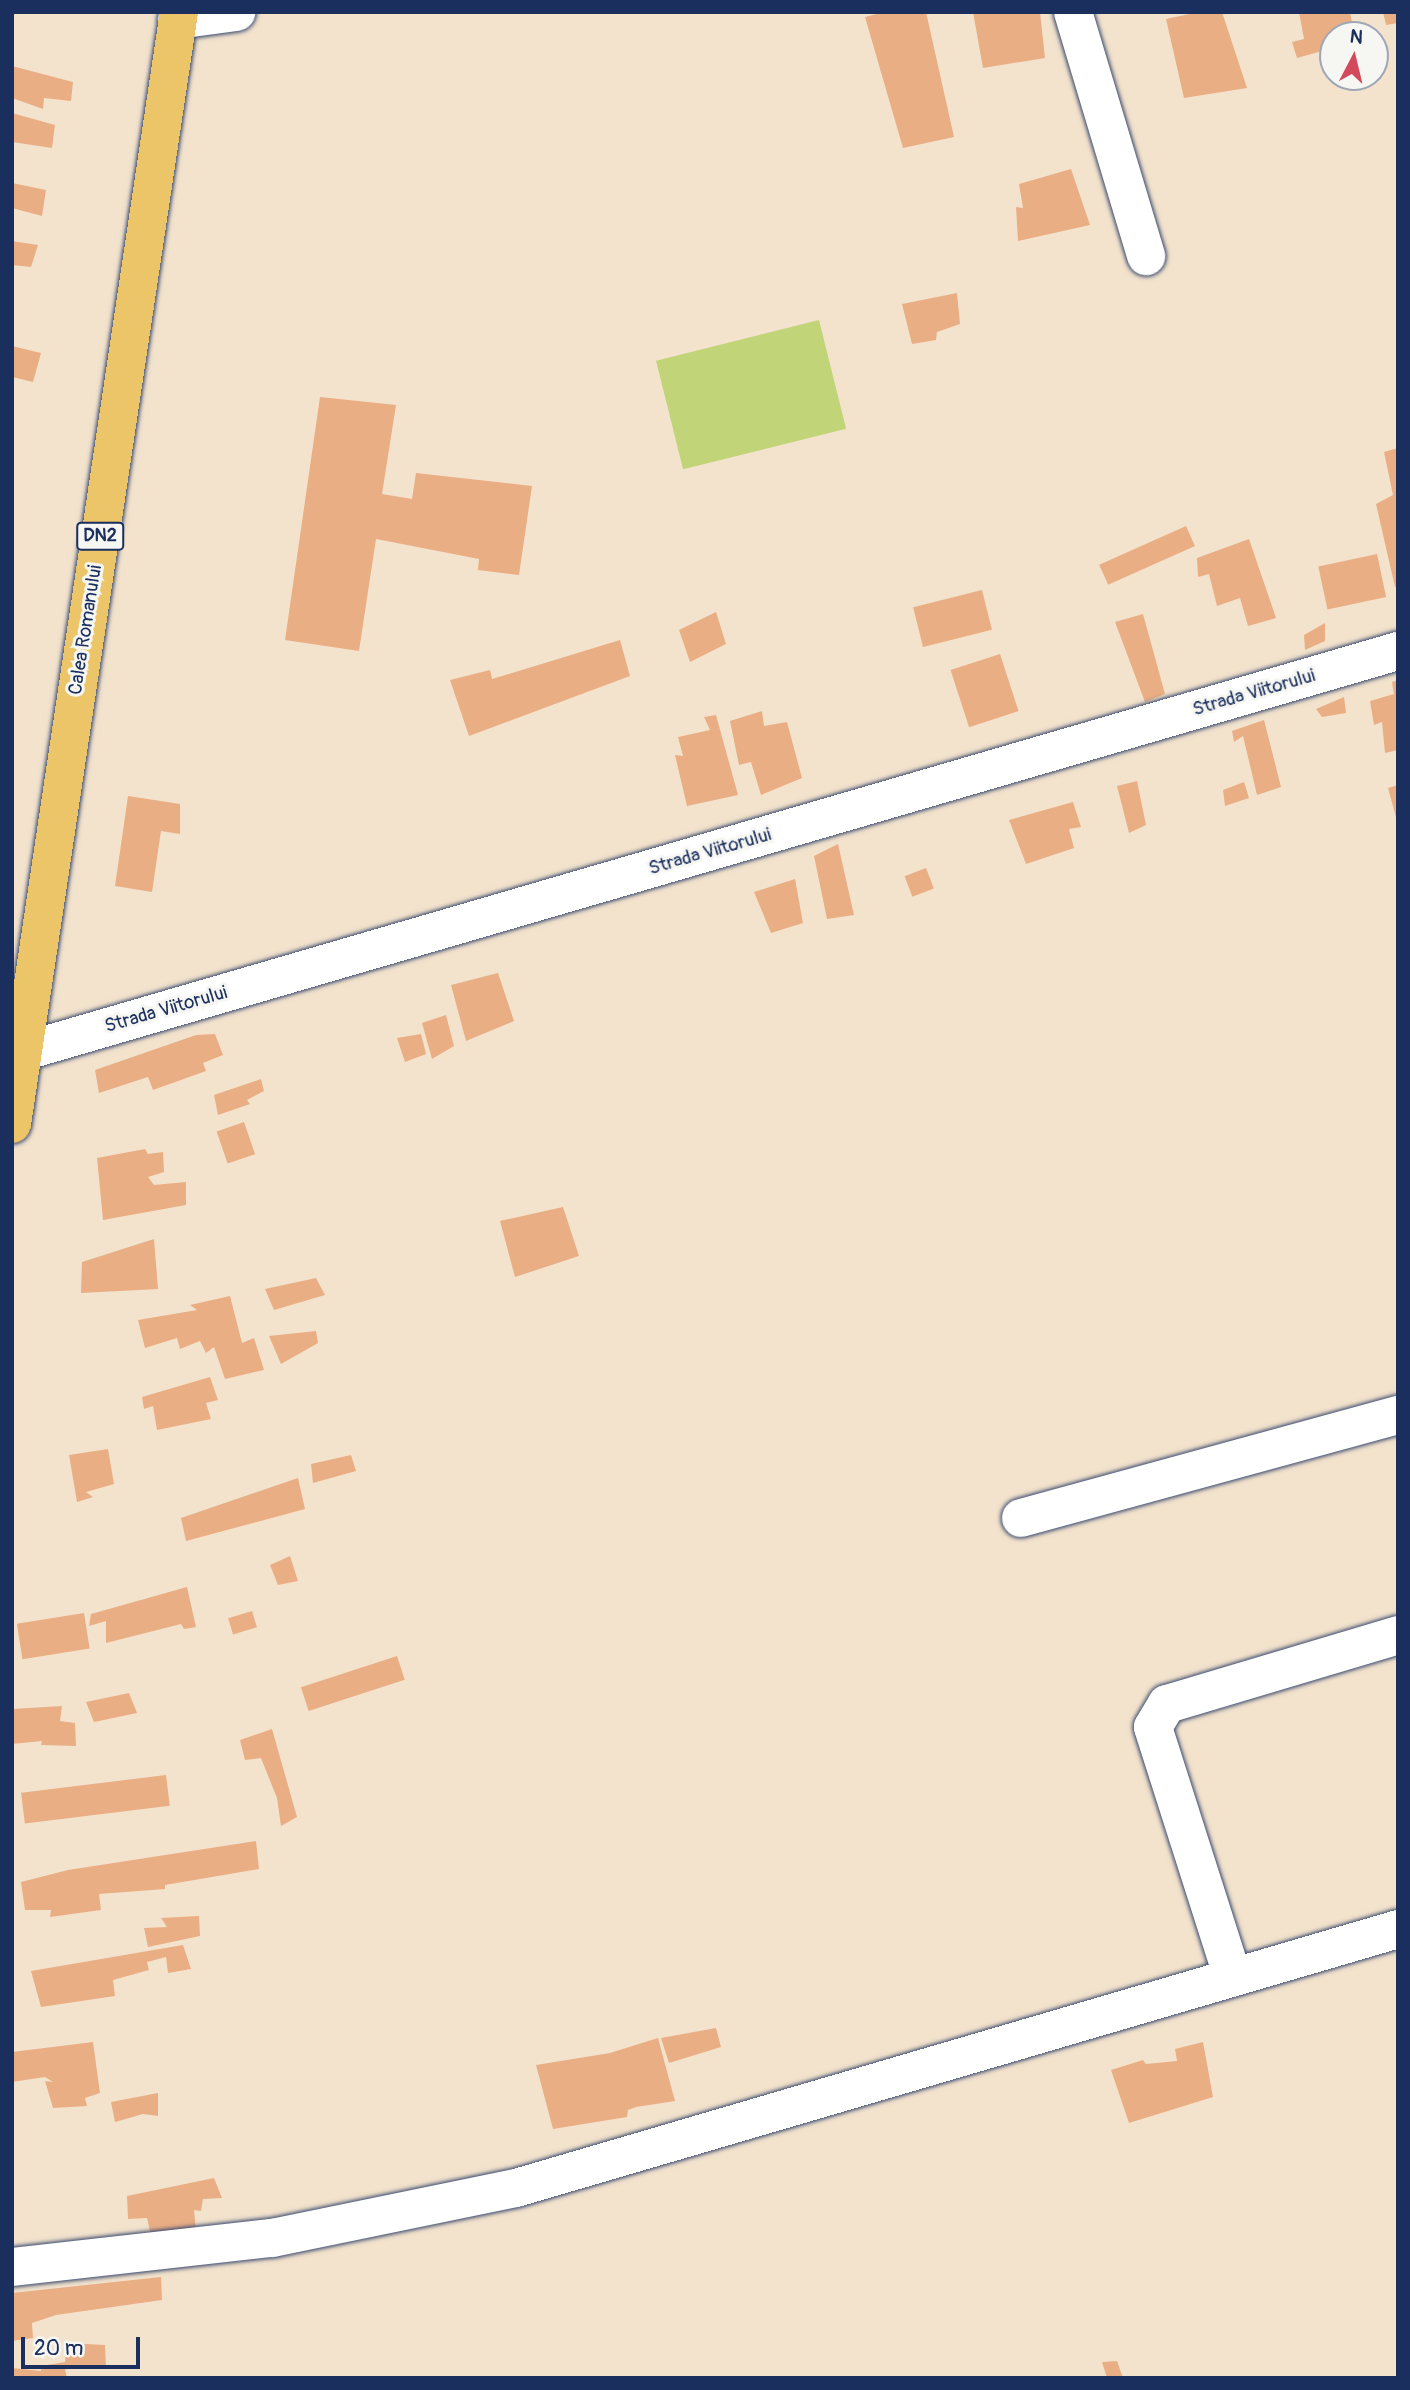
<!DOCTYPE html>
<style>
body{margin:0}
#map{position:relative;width:1410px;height:2390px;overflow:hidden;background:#f3e3cd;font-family:Pangolin,sans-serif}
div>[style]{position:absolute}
.green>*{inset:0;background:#c1d578;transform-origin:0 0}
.building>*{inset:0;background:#eaae85;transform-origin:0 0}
.roads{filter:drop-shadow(0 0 2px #3b4a6f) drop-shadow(0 0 2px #3b4a6f)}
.minor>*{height:38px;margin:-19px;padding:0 19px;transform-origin:19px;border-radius:19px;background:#fff}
.major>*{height:38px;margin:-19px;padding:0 19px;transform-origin:19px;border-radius:19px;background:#edc569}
span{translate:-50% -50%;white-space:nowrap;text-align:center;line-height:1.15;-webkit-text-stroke:6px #f6f6f2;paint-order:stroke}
.shield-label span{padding:2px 5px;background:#f6f6f2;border:2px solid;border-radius:5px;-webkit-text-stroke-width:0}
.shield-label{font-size:18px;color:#1b2f5e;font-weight:700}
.street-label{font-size:19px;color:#1b2f5e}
.frame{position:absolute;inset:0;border:14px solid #1b2f5e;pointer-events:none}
.north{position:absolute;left:1319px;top:21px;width:70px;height:70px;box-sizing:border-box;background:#f6f6f2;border:2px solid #9ea6b7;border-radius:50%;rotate:7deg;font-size:19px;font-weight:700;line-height:28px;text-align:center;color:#1b2f5e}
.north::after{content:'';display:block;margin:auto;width:24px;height:32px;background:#d1495b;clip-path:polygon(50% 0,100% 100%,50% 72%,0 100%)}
.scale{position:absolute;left:21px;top:2337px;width:119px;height:32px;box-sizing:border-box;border:4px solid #1b2f5e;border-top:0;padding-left:9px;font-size:21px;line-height:24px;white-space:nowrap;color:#1b2f5e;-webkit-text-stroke:5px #f6f6f2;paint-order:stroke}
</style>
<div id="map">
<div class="green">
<i style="left:819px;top:320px;width:112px;height:168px;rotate:76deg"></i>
</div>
<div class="building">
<i style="clip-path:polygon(884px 12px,926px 12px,954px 137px,903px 148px,865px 17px)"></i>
<i style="clip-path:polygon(973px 12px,1040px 12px,1045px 58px,983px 68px)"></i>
<i style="clip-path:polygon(1199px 12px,1222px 12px,1247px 88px,1184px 98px,1166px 19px)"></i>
<i style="clip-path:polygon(1299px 12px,1350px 12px,1354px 32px,1333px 35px,1333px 48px,1297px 58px,1292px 42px,1304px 39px)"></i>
<i style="clip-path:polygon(1383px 12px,1398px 12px,1398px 23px,1386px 25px)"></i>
<i style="clip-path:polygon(12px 66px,73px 82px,71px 101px,44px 98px,43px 109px,12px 98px)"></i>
<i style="clip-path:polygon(12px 113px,55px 125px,52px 148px,12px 142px)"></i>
<i style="clip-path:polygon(1071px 169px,1090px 225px,1018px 241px,1016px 207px,1023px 208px,1019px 184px)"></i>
<i style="clip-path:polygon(12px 183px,46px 190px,42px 216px,12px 208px)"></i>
<i style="clip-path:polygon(12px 241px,38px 245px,31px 267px,12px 265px)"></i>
<i style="clip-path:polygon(957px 293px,960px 324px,937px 332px,936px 340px,912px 344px,902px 304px)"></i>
<i style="clip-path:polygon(12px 346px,41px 353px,33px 382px,12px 377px)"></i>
<i style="clip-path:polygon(320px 397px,396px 405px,382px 494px,412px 499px,416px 473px,532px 486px,519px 575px,478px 570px,479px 559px,376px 539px,359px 651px,285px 640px)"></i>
<i style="clip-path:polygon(1398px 448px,1398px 586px,1395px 587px,1376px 504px,1393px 495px,1384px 452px)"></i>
<i style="left:1186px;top:526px;width:22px;height:95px;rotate:66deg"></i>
<i style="clip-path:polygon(1249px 539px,1276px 618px,1248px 626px,1240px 598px,1217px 606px,1209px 574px,1198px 577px,1197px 558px)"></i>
<i style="left:1377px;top:554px;width:44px;height:60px;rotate:78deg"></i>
<i style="left:982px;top:590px;width:41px;height:71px;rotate:76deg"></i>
<i style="clip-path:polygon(716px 612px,726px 644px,690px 662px,679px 630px)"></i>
<i style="clip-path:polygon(1143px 614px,1165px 694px,1145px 702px,1115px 622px)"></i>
<i style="clip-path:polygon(1325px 623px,1325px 641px,1305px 650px,1304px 635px)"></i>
<i style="clip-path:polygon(620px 640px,630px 676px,469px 736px,450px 680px,490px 670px,492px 679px)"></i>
<i style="left:1000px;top:654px;width:60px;height:52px;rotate:72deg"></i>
<i style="clip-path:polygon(1398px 680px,1398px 750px,1385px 753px,1382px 722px,1374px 725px,1370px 701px,1394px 694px,1392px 682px)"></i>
<i style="clip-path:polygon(1344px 697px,1346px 713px,1322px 717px,1316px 709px)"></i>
<i style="clip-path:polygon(762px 711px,764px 726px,787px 722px,802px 778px,761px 795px,751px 762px,739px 765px,730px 721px)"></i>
<i style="clip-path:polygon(716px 715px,738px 795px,687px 806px,675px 755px,683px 756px,678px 737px,710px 730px,704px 717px)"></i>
<i style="clip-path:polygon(1264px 720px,1281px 787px,1257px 795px,1243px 736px,1234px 742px,1232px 731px)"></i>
<i style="clip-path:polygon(1137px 781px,1146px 825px,1129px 833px,1117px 786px)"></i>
<i style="clip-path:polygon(1244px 782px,1249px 798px,1225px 806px,1223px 790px)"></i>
<i style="clip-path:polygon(1398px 785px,1398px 820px,1397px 821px,1388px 788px)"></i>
<i style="clip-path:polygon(128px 796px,180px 804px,180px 834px,161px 831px,152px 892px,115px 886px)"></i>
<i style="clip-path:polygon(1073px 802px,1081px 827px,1069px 829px,1074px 848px,1026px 864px,1009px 820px)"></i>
<i style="clip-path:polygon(838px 844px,854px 915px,827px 919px,814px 856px)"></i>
<i style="left:926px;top:868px;width:22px;height:23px;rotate:69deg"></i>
<i style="clip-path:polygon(795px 879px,803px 923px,771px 933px,754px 892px)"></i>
<i style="clip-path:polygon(498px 973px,514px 1021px,466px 1041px,451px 985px)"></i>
<i style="clip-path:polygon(446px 1015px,454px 1046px,432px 1059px,422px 1023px)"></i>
<i style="clip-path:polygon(215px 1034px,223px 1055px,203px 1063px,206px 1071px,153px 1090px,148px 1077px,99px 1093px,95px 1070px,196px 1035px)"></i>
<i style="clip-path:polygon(421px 1034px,426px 1054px,405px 1062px,397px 1038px)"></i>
<i style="clip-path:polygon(261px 1079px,264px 1091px,247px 1100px,250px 1104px,218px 1115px,214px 1095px)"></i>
<i style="left:244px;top:1122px;width:34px;height:29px;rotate:71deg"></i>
<i style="clip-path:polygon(145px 1149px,148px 1154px,163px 1152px,164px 1172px,148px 1177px,154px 1185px,186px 1182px,186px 1205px,103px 1220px,97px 1158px)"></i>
<i style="clip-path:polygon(563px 1207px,579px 1256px,515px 1277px,500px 1221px)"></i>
<i style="clip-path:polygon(154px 1239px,158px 1289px,81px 1293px,82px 1262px)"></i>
<i style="clip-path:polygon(316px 1278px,325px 1295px,274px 1310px,265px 1289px)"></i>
<i style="clip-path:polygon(230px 1296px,242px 1343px,254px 1338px,264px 1370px,225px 1379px,214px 1347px,206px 1353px,200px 1341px,180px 1349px,177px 1338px,145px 1348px,138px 1320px,197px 1310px,190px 1305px)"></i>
<i style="clip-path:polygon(316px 1331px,318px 1343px,281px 1364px,269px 1336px)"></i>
<i style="clip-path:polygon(210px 1377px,218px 1400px,206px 1403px,211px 1419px,157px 1430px,153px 1406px,144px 1409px,142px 1397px)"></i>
<i style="clip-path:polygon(108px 1449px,114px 1484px,86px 1492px,93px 1497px,77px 1502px,69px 1455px)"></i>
<i style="clip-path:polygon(351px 1455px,356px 1471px,313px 1483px,311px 1464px)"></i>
<i style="clip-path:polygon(298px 1478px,305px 1509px,186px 1541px,181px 1518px)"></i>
<i style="clip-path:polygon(290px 1556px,298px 1581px,278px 1585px,270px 1565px)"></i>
<i style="clip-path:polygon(187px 1587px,196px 1627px,184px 1629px,181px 1624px,106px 1643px,106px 1621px,89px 1626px,91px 1614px)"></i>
<i style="left:252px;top:1611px;width:17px;height:25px;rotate:73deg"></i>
<i style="left:84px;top:1613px;width:36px;height:68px;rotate:81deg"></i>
<i style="left:397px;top:1656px;width:25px;height:101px;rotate:72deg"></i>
<i style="clip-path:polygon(129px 1693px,137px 1713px,94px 1722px,86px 1702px)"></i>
<i style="clip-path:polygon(62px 1706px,60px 1721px,75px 1723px,76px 1746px,41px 1745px,42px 1741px,12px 1744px,12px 1709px)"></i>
<i style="clip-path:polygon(272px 1729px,297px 1817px,281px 1826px,277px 1798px,261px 1758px,245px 1760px,240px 1740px)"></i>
<i style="left:166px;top:1775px;width:31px;height:146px;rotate:83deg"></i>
<i style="clip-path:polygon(256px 1841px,259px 1869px,165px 1885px,165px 1889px,99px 1894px,101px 1910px,50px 1917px,51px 1910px,25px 1910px,21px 1882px,68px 1870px)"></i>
<i style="clip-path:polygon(199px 1916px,200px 1936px,148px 1947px,144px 1928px,167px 1927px,161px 1918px)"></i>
<i style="clip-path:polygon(183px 1945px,191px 1969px,168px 1973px,166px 1957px,147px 1962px,149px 1970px,113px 1980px,115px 1996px,41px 2007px,31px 1971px)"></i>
<i style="clip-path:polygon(716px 2028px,721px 2047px,669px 2063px,661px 2038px)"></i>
<i style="clip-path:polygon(658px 2038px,675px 2101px,636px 2107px,628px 2110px,627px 2117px,553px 2129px,536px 2065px,610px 2053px)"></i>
<i style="clip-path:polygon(93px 2042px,100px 2093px,85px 2098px,87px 2106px,53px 2108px,45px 2081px,53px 2082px,45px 2077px,12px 2082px,12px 2052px)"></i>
<i style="clip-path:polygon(1203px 2042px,1213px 2097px,1129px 2123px,1111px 2070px,1143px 2060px,1146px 2064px,1177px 2061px,1175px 2049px)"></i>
<i style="clip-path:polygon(158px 2093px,158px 2116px,143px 2114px,115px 2122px,111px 2102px)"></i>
<i style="clip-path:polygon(214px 2178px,222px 2198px,203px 2199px,201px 2211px,194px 2210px,197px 2241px,154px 2249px,147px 2218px,128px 2219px,127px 2196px)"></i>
<i style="clip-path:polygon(161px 2277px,162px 2300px,56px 2315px,32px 2323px,33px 2338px,12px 2341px,12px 2293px)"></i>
<i style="clip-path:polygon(67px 2343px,105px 2345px,106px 2368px,65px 2369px,67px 2378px,12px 2378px,12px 2368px,41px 2371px,41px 2366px,65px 2362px)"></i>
<i style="clip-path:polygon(1117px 2361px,1123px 2378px,1107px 2378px,1102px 2362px)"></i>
</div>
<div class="roads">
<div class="minor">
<i style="left:1073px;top:12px;width:255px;rotate:73.3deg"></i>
<i style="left:177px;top:20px;width:60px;rotate:-7.7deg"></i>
<i style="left:22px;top:1052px;width:1433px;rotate:-16.25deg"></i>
<i style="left:1021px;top:1518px;width:391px;rotate:-15.3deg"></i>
<i style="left:1232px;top:1975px;width:260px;rotate:-107.7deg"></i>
<i style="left:1153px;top:1727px;width:27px;rotate:-59deg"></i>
<i style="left:1167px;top:1704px;width:241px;rotate:-16.6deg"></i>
<i style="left:12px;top:2267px;width:262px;rotate:-6.4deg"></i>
<i style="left:272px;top:2238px;width:249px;rotate:-11.6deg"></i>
<i style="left:516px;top:2188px;width:919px;rotate:-16.36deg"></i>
</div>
<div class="major">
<i style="left:12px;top:1124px;width:1124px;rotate:-81.46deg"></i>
</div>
</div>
<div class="shield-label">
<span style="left:100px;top:536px">DN2</span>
</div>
<div class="street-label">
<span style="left:86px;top:630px;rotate:-81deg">Calea Romanului</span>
<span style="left:1254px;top:693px;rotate:-16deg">Strada Viitorului</span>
<span style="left:710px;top:852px;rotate:-16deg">Strada Viitorului</span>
<span style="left:166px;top:1010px;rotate:-16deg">Strada Viitorului</span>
</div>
<div class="frame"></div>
<div class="north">N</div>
<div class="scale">20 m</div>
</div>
